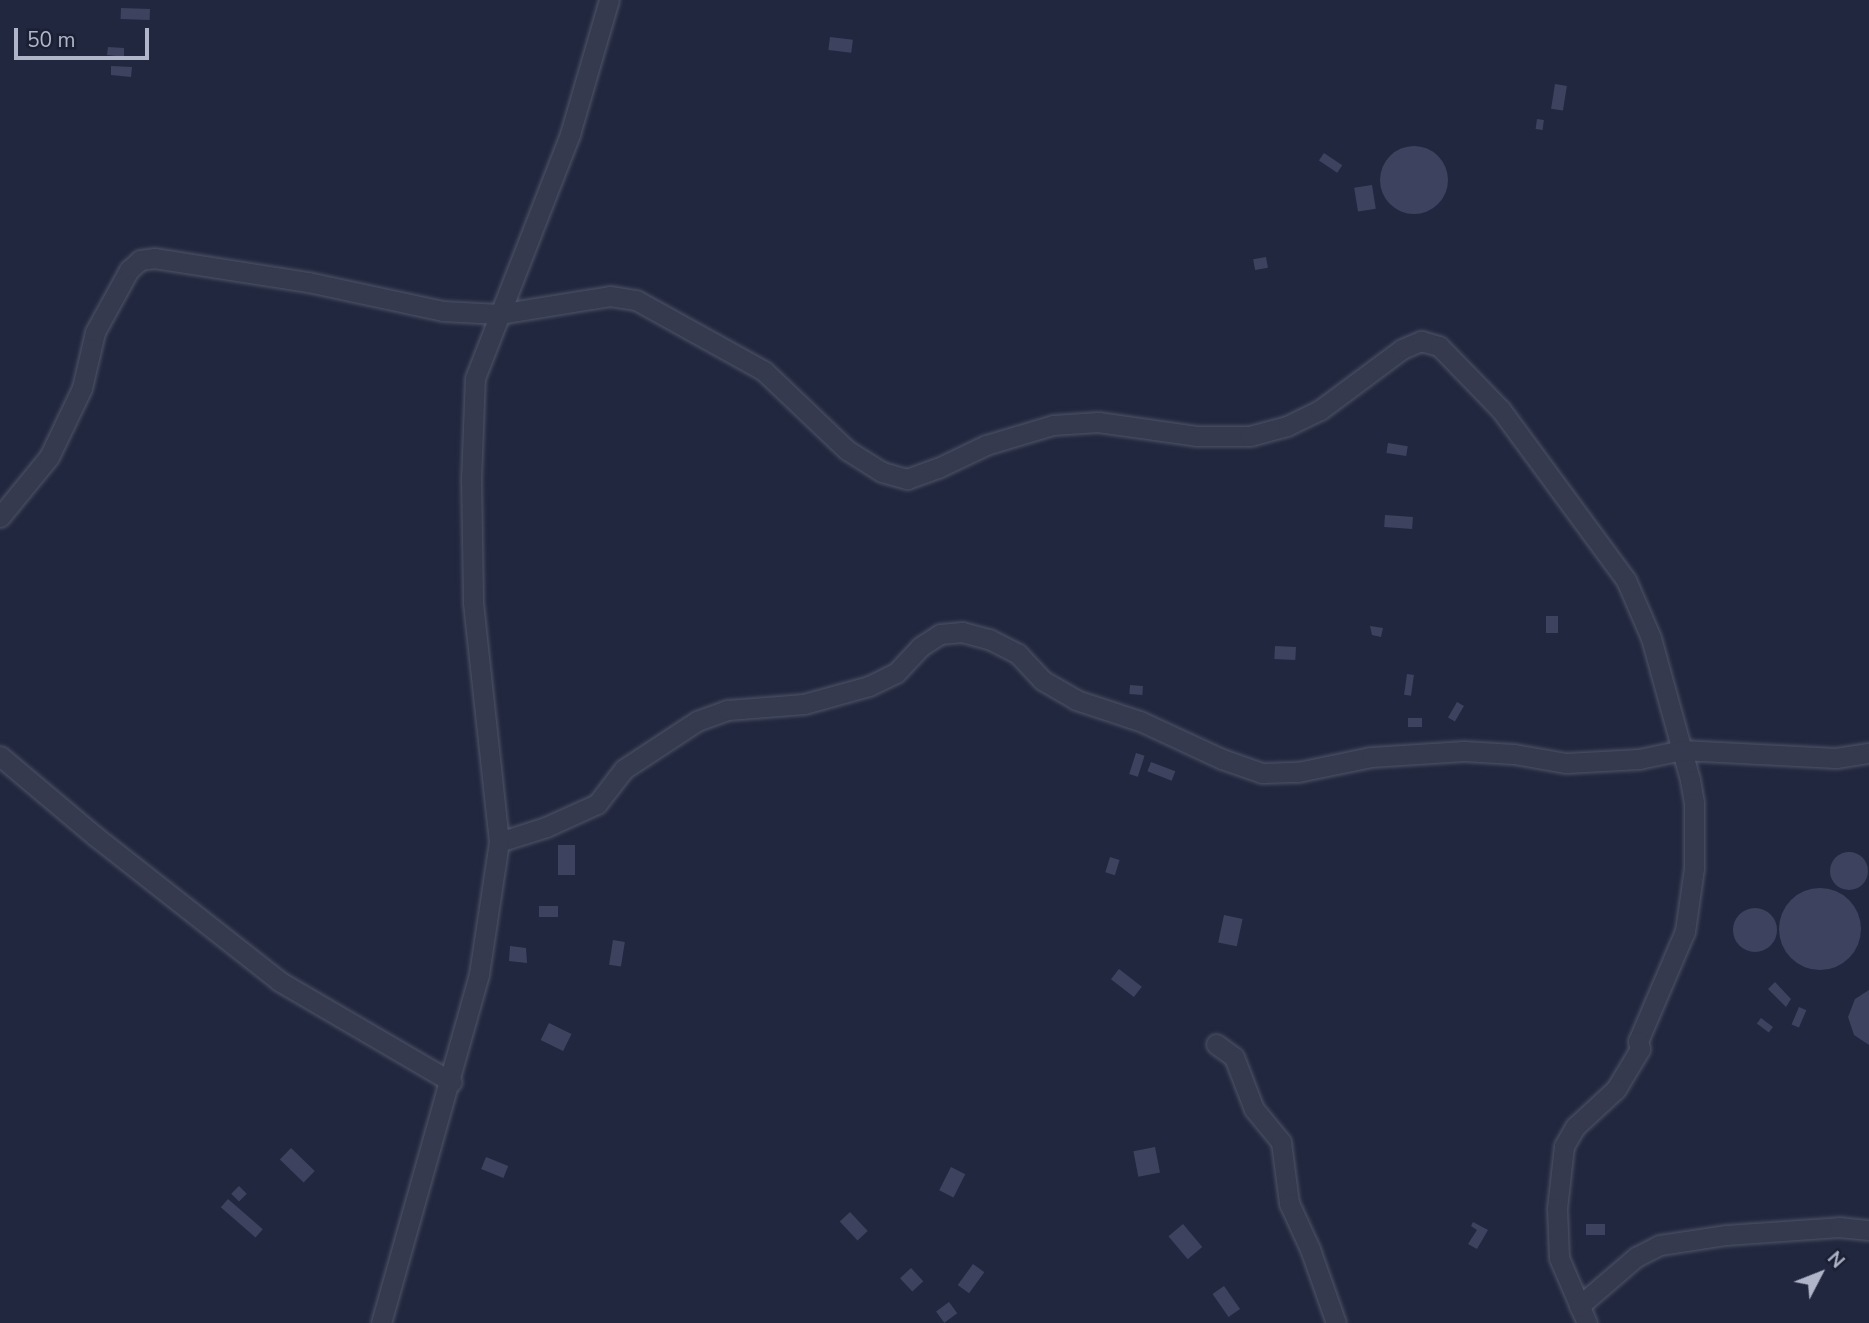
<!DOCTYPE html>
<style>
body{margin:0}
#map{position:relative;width:1869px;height:1323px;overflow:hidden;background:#21273e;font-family:"Nunito Sans",sans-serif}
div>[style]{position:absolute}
.building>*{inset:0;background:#3d435f;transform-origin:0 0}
.round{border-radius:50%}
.roads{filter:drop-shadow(0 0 2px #505569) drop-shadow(0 0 2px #505569)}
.minor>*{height:19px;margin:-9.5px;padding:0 9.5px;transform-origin:9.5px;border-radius:9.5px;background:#353a4e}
span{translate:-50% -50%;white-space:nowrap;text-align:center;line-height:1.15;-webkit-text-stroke:5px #1a1f33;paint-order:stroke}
.north{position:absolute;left:1785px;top:1239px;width:70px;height:70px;-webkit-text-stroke:5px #1a1f33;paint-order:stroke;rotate:48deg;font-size:19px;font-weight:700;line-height:28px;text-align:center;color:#b1b5ca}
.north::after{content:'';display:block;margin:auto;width:24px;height:32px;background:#b1b5ca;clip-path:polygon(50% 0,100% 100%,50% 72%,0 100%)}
.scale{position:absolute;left:14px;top:28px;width:135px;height:32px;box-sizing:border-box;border:4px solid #b1b5ca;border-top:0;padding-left:9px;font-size:21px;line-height:24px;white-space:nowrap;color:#b1b5ca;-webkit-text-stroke:5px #1a1f33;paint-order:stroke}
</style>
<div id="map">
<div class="building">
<i style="left:121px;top:8px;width:29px;height:11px;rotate:2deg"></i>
<i style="left:830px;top:37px;width:23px;height:13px;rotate:7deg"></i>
<i style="clip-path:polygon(108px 47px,124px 48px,124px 57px,107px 55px)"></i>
<i style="clip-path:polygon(111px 66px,132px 67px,131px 77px,111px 75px)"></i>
<i style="left:1555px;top:84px;width:12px;height:25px;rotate:9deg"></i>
<i style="left:1537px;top:119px;width:7px;height:10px;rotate:8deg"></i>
<i class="round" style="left:1380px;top:146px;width:68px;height:68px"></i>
<i style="left:1324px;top:153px;width:22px;height:9px;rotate:34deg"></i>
<i style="left:1372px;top:185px;width:24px;height:18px;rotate:81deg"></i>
<i style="left:1266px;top:257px;width:11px;height:13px;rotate:80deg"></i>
<i style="left:1388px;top:443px;width:20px;height:10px;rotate:9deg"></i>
<i style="left:1385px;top:515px;width:28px;height:12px;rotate:4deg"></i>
<i style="left:1558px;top:616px;width:17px;height:12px;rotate:90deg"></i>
<i style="clip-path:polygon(1370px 626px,1383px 628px,1381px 637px,1372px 635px)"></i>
<i style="left:1275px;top:646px;width:21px;height:13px;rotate:3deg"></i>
<i style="left:1407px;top:674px;width:7px;height:21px;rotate:8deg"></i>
<i style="left:1130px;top:685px;width:13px;height:9px;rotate:4deg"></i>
<i style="left:1457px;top:702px;width:8px;height:18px;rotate:30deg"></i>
<i style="left:1408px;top:718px;width:14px;height:9px"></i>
<i style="left:1136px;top:753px;width:9px;height:22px;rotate:18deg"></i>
<i style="left:1151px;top:762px;width:26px;height:10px;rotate:21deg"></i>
<i style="left:558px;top:845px;width:17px;height:30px"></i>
<i class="round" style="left:1830px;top:852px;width:38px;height:38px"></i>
<i style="left:1110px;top:857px;width:10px;height:16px;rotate:17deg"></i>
<i class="round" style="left:1779px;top:888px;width:82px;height:82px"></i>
<i style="left:539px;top:906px;width:19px;height:11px"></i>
<i class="round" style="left:1733px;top:908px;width:44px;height:44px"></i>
<i style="left:1224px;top:915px;width:19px;height:28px;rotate:12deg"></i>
<i style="left:613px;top:940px;width:12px;height:25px;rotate:9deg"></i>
<i style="clip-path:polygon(510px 946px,526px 948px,527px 963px,509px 961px)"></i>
<i style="left:1119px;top:969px;width:29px;height:13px;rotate:38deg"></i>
<i style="clip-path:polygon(1775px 982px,1791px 999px,1786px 1007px,1768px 989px)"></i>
<i style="clip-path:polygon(1869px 990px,1869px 1045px,1854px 1035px,1848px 1017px,1855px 999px)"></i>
<i style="left:1799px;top:1007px;width:8px;height:19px;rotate:23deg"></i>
<i style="left:1761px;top:1018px;width:15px;height:7px;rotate:37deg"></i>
<i style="left:549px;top:1023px;width:25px;height:19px;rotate:26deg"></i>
<i style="left:1155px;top:1147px;width:26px;height:22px;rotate:79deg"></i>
<i style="left:291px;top:1148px;width:33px;height:16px;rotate:44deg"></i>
<i style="left:486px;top:1157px;width:24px;height:13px;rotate:22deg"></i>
<i style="left:951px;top:1167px;width:16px;height:26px;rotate:27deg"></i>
<i style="left:239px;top:1186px;width:11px;height:11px;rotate:45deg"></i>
<i style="left:228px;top:1199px;width:46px;height:11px;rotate:41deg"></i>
<i style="left:850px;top:1212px;width:26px;height:14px;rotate:47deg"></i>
<i style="clip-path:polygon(1473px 1222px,1488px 1230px,1477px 1249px,1468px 1244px,1477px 1230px,1471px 1226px)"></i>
<i style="left:1183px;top:1224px;width:30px;height:19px;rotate:50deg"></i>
<i style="left:1605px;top:1224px;width:11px;height:19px;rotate:90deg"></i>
<i style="left:973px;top:1264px;width:14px;height:26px;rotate:36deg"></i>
<i style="left:911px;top:1268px;width:18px;height:15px;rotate:47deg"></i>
<i style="left:1224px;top:1286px;width:28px;height:14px;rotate:55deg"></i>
<i style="left:949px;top:1302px;width:14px;height:16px;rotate:54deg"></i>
</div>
<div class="roads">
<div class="minor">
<i style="left:0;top:517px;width:77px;rotate:-50.8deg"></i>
<i style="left:49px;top:457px;width:76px;rotate:-64.4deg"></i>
<i style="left:82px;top:388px;width:57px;rotate:-76.9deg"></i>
<i style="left:95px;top:332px;width:71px;rotate:-61.3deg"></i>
<i style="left:129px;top:270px;width:15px;rotate:-42deg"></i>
<i style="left:140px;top:260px;width:14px;rotate:-8deg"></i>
<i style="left:154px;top:258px;width:156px;rotate:8.9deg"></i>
<i style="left:308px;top:282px;width:138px;rotate:12.1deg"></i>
<i style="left:443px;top:311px;width:56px;rotate:3.1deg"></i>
<i style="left:499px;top:314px;width:112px;rotate:-9.2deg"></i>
<i style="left:610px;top:296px;width:26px;rotate:9deg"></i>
<i style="left:636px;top:300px;width:146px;rotate:29deg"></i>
<i style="left:764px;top:371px;width:115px;rotate:43.6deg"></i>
<i style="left:847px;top:450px;width:41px;rotate:32.2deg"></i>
<i style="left:882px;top:472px;width:26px;rotate:16deg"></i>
<i style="left:907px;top:479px;width:33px;rotate:-20deg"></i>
<i style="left:938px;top:468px;width:53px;rotate:-25.6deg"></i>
<i style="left:986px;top:445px;width:70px;rotate:-16.6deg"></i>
<i style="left:1053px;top:425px;width:45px;rotate:-3.8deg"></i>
<i style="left:1098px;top:422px;width:99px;rotate:8.1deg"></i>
<i style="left:1196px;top:436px;width:54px"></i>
<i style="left:1250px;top:436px;width:38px;rotate:-15deg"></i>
<i style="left:1287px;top:426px;width:37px;rotate:-26deg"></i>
<i style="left:1320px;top:410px;width:102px;rotate:-36.6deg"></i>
<i style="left:1402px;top:349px;width:21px;rotate:-23deg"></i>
<i style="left:1421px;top:341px;width:19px;rotate:16deg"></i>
<i style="left:1439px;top:346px;width:89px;rotate:45.9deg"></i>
<i style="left:1501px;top:410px;width:211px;rotate:53.7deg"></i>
<i style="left:1626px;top:580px;width:63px;rotate:66.7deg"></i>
<i style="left:1651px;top:638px;width:147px;rotate:74.6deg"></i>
<i style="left:1690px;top:780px;width:23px;rotate:80deg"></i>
<i style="left:1694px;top:803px;width:65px;rotate:90deg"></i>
<i style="left:1694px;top:868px;width:64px;rotate:98.1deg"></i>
<i style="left:1685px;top:931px;width:120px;rotate:113.1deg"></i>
<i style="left:1638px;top:1041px;width:8px;rotate:76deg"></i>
<i style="left:1640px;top:1049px;width:47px;rotate:121deg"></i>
<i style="left:1616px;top:1089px;width:56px;rotate:137.2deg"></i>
<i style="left:1575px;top:1127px;width:22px;rotate:120deg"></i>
<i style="left:1564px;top:1146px;width:62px;rotate:96.4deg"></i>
<i style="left:1557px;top:1208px;width:50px;rotate:87.7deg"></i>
<i style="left:1559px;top:1258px;width:71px;rotate:66.7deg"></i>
<i style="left:0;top:756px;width:124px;rotate:40.1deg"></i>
<i style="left:95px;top:836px;width:234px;rotate:38.2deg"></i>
<i style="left:279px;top:981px;width:200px;rotate:30.3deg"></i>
<i style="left:499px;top:842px;width:49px;rotate:-17.7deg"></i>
<i style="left:546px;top:827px;width:56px;rotate:-24.3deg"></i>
<i style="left:597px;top:804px;width:44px;rotate:-52.4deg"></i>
<i style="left:624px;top:769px;width:87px;rotate:-33.3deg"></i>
<i style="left:697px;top:721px;width:33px;rotate:-20deg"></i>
<i style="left:728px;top:710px;width:76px;rotate:-4.5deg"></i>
<i style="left:804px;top:704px;width:67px;rotate:-15.5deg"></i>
<i style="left:869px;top:686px;width:30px;rotate:-26deg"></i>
<i style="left:896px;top:673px;width:35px;rotate:-47deg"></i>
<i style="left:920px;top:647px;width:24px;rotate:-33deg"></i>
<i style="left:940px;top:634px;width:22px;rotate:-5deg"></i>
<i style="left:962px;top:632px;width:28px;rotate:15deg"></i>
<i style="left:989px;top:639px;width:33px;rotate:27deg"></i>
<i style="left:1018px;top:654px;width:35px;rotate:47deg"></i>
<i style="left:1042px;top:680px;width:39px;rotate:30deg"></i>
<i style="left:1076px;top:700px;width:67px;rotate:18.2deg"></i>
<i style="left:1140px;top:721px;width:90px;rotate:24.9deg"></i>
<i style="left:1222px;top:759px;width:42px;rotate:19.3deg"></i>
<i style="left:1262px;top:773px;width:36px;rotate:-2deg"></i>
<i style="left:1298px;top:772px;width:75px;rotate:-11.6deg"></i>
<i style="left:1371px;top:757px;width:93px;rotate:-3.7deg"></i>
<i style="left:1464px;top:751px;width:50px;rotate:3.4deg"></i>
<i style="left:1514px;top:754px;width:53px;rotate:9.8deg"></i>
<i style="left:1566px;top:763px;width:73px;rotate:-3.1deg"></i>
<i style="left:1639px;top:759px;width:44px;rotate:-11.8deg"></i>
<i style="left:1682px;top:750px;width:154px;rotate:3deg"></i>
<i style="left:1836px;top:758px;width:33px;rotate:-9deg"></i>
<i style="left:1216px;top:1044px;width:22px;rotate:36deg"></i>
<i style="left:1234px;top:1057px;width:56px;rotate:69deg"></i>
<i style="left:1254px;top:1109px;width:43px;rotate:50.7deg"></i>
<i style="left:1281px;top:1142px;width:62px;rotate:82.5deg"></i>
<i style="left:1289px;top:1203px;width:51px;rotate:65.5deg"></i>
<i style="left:1310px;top:1249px;width:78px;rotate:70.6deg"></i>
<i style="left:1579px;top:1306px;width:75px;rotate:-40.7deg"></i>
<i style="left:1636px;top:1257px;width:27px;rotate:-27deg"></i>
<i style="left:1660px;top:1245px;width:67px;rotate:-8.6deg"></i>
<i style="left:1726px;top:1235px;width:113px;rotate:-4deg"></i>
<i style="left:1839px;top:1227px;width:30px;rotate:6deg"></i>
<i style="left:381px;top:1323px;width:362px;rotate:-74.3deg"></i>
<i style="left:479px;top:974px;width:134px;rotate:-81.4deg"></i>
<i style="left:499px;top:842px;width:242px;rotate:-96.2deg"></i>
<i style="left:473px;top:601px;width:121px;rotate:-90.9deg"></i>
<i style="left:471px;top:480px;width:102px;rotate:-87.8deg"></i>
<i style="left:475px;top:378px;width:262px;rotate:-68.7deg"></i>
<i style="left:570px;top:134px;width:140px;rotate:-73.8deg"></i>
</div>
</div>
<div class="north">N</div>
<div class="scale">50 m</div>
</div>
